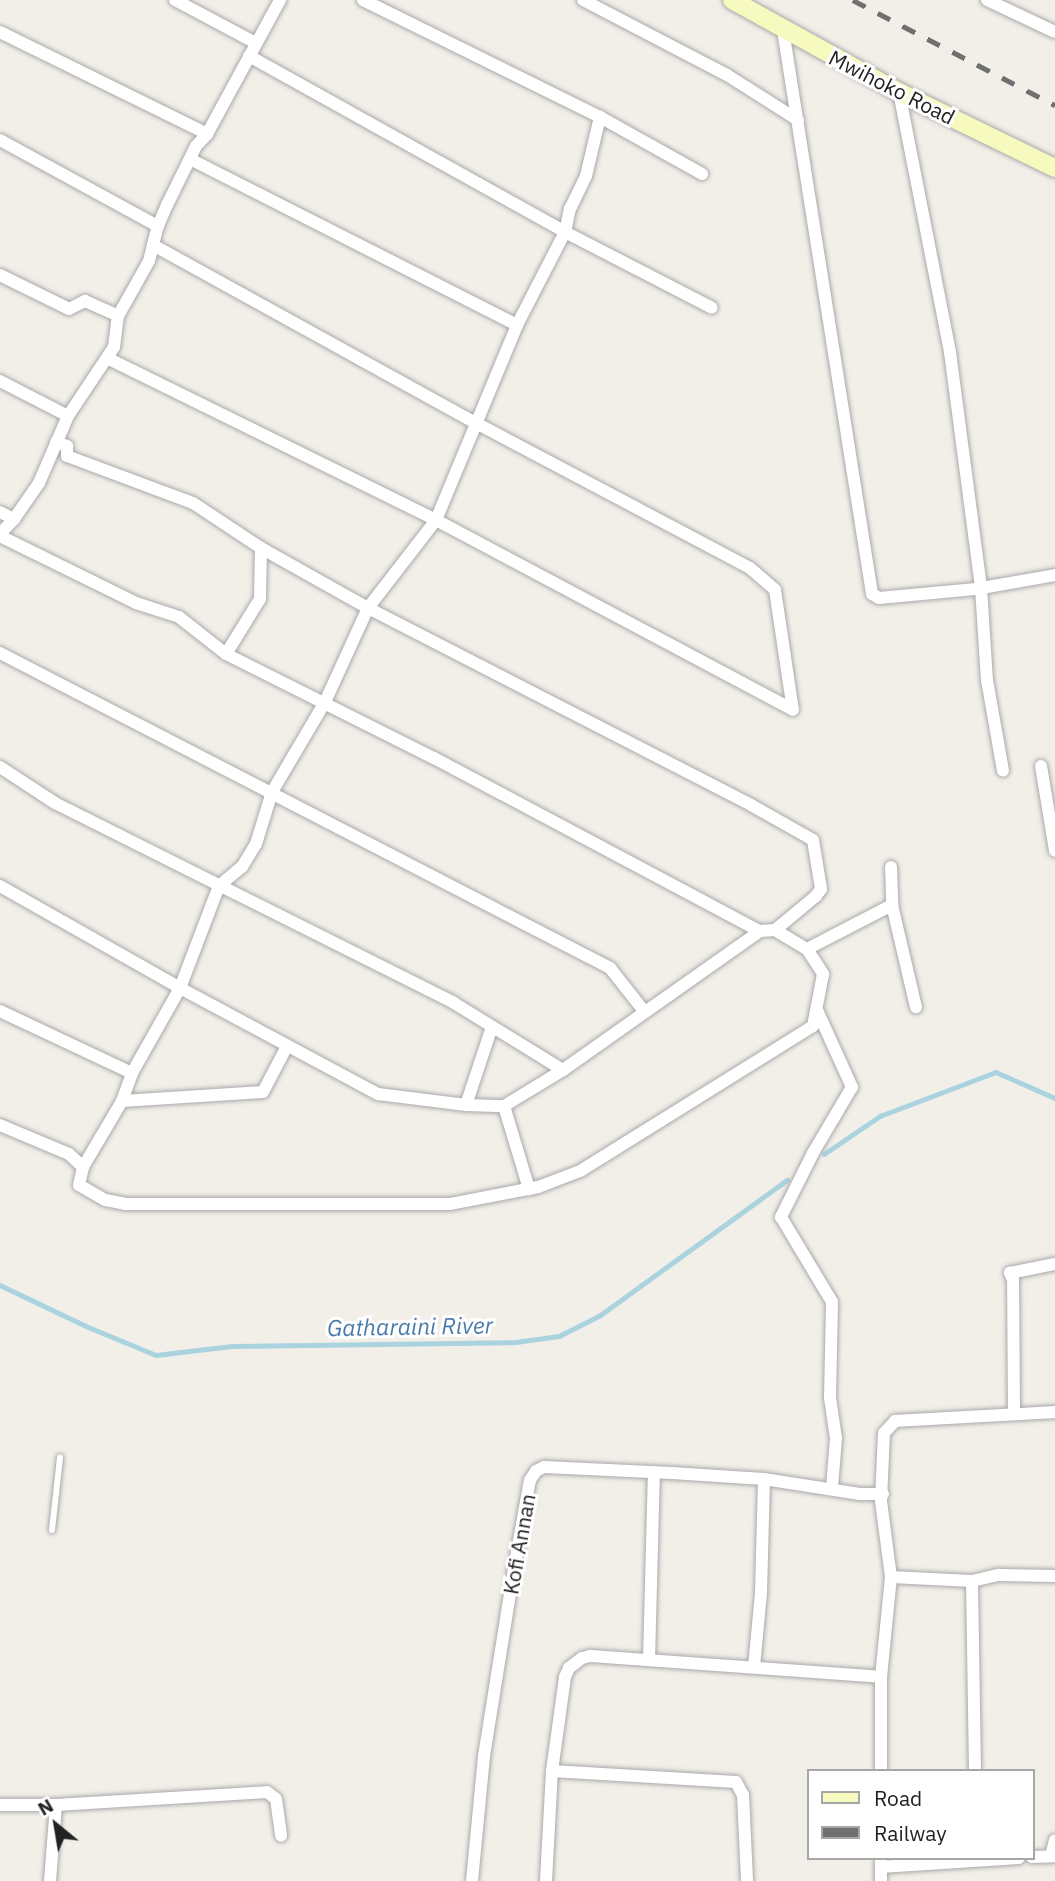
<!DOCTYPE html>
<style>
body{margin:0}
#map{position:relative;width:1055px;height:1881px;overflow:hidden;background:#f2efe9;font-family:"IBM Plex Sans",sans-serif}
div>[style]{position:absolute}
.stream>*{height:4.5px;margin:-2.25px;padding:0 2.25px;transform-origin:2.25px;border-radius:2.25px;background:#aad3df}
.roads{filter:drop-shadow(0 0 2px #a9a9a9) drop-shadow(0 0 2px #a9a9a9)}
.lane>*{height:6px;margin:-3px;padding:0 3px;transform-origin:3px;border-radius:3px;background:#fff}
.street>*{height:12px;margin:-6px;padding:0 6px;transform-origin:6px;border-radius:6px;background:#fff}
.secondary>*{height:18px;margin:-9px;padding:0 9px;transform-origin:9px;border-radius:9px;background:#f7fabf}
.rail>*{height:4.5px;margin-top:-2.25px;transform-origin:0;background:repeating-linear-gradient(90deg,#707070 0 14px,transparent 0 28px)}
span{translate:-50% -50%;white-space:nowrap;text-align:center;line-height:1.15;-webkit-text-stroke:6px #fff;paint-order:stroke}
.street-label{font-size:21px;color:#222}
.water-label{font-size:23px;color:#4a7aab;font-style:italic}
.legend{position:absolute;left:807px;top:1769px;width:228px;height:91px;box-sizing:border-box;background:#fff;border:2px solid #a7a7a7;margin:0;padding:9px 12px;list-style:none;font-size:21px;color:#222}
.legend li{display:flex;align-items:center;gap:14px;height:35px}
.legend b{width:35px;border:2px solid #a7a7a7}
.north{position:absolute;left:21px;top:1790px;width:70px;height:70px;-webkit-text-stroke:5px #fff;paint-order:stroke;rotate:330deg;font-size:19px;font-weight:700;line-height:28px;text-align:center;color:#222}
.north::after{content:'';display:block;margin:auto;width:24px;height:32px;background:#222;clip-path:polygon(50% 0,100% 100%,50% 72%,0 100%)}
</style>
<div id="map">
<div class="stream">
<i style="left:824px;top:1154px;width:68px;rotate:-34.2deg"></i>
<i style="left:880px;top:1116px;width:124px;rotate:-20.8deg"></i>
<i style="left:996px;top:1072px;width:64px;rotate:23.8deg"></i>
<i style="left:0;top:1285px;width:95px;rotate:25.5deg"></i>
<i style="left:86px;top:1326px;width:76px;rotate:22.5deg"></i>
<i style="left:156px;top:1355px;width:78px;rotate:-6.7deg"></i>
<i style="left:233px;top:1346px;width:283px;rotate:-0.8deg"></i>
<i style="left:516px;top:1342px;width:43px;rotate:-7.9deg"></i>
<i style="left:559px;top:1336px;width:45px;rotate:-26.6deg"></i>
<i style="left:599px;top:1316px;width:232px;rotate:-35.9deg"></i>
</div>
<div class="roads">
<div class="lane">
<i style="left:52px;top:1530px;width:73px;rotate:-83.7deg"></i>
</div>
<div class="street">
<i style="left:175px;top:0;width:92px;rotate:28deg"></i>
<i style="left:363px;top:0;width:264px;rotate:26.3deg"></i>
<i style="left:600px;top:117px;width:117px;rotate:29.2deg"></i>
<i style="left:583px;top:0;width:162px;rotate:27.5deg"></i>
<i style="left:727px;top:75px;width:84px;rotate:32.4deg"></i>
<i style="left:987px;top:0;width:75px;rotate:25.2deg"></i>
<i style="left:783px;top:30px;width:571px;rotate:81.03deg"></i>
<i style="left:872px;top:594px;width:8px;rotate:30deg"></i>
<i style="left:879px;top:598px;width:97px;rotate:-5.3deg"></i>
<i style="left:976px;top:589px;width:80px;rotate:-10deg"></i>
<i style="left:0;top:32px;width:231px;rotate:26.2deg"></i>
<i style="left:249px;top:56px;width:362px;rotate:29.1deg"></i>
<i style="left:565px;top:232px;width:165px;rotate:27.3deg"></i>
<i style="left:899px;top:92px;width:265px;rotate:78.9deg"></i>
<i style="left:950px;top:352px;width:238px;rotate:82.5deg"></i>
<i style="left:981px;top:588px;width:92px;rotate:86.3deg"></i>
<i style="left:987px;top:680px;width:92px;rotate:80deg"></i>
<i style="left:0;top:140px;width:180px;rotate:28.6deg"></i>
<i style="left:190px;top:159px;width:367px;rotate:26.9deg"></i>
<i style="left:153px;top:245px;width:369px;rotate:28.9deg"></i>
<i style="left:476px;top:423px;width:310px;rotate:27.9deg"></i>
<i style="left:750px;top:568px;width:33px;rotate:41deg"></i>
<i style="left:775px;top:590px;width:121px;rotate:81.5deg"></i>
<i style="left:0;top:275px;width:77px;rotate:26.2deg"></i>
<i style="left:69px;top:309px;width:18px;rotate:-27deg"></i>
<i style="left:85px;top:301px;width:36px;rotate:24deg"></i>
<i style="left:107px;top:358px;width:367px;rotate:26.2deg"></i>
<i style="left:436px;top:520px;width:404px;rotate:28deg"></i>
<i style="left:0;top:381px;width:76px;rotate:27.2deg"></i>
<i style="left:56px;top:442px;width:12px;rotate:20deg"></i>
<i style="left:67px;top:446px;width:10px;rotate:90deg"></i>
<i style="left:67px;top:456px;width:134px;rotate:20.5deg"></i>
<i style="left:193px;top:503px;width:82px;rotate:33.5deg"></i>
<i style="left:261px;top:548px;width:123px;rotate:29.3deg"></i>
<i style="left:368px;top:608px;width:431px;rotate:27.2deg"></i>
<i style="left:751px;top:805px;width:71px;rotate:29.4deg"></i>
<i style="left:813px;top:840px;width:50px;rotate:80.7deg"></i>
<i style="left:821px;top:889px;width:9px;rotate:126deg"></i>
<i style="left:816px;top:896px;width:53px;rotate:140.3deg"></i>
<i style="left:0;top:512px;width:16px;rotate:27deg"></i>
<i style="left:0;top:534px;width:21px;rotate:-47deg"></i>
<i style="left:14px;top:519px;width:44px;rotate:-55.2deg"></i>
<i style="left:39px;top:483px;width:73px;rotate:-66.6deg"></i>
<i style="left:68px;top:416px;width:83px;rotate:-56.3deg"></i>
<i style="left:114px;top:347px;width:31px;rotate:-83deg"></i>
<i style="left:118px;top:316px;width:63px;rotate:-60.6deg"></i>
<i style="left:149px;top:261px;width:36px;rotate:-76deg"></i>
<i style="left:158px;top:226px;width:23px;rotate:-67deg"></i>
<i style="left:167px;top:205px;width:66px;rotate:-63.8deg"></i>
<i style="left:196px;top:146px;width:16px;rotate:-47deg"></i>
<i style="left:207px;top:134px;width:153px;rotate:-61.4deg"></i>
<i style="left:0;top:536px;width:152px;rotate:26.2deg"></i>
<i style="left:136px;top:603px;width:45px;rotate:18deg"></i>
<i style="left:179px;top:617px;width:60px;rotate:38.2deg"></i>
<i style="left:226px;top:654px;width:233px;rotate:26.6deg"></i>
<i style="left:434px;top:758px;width:369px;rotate:28deg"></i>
<i style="left:0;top:653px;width:687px;rotate:27.31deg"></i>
<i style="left:610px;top:968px;width:55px;rotate:51.7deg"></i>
<i style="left:226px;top:654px;width:65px;rotate:-58.3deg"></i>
<i style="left:260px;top:599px;width:51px;rotate:-88.9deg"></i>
<i style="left:1041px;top:766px;width:86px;rotate:80.6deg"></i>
<i style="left:0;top:767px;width:66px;rotate:33.2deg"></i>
<i style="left:55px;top:803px;width:446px;rotate:26.6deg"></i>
<i style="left:454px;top:1003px;width:128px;rotate:31.6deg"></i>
<i style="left:563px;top:1070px;width:241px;rotate:-35.2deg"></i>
<i style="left:760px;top:931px;width:15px;rotate:-4deg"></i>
<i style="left:775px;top:930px;width:37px;rotate:31deg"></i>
<i style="left:807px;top:949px;width:30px;rotate:57deg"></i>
<i style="left:823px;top:974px;width:53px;rotate:100.9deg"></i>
<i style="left:813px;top:1026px;width:274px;rotate:148.1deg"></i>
<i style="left:580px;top:1171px;width:45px;rotate:159.1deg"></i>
<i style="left:538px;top:1187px;width:90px;rotate:169.1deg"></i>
<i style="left:450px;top:1204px;width:324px;rotate:180deg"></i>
<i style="left:126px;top:1204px;width:21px;rotate:-169deg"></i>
<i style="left:105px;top:1200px;width:30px;rotate:-150deg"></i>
<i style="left:79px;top:1185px;width:18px;rotate:-77deg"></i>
<i style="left:83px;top:1167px;width:19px;rotate:-137deg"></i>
<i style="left:69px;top:1154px;width:75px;rotate:-157.2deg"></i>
<i style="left:891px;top:867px;width:38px;rotate:88deg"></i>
<i style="left:892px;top:905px;width:105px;rotate:76.8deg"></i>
<i style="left:0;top:886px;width:207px;rotate:29.5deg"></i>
<i style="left:180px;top:988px;width:225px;rotate:28.2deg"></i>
<i style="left:378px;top:1094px;width:89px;rotate:7.1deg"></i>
<i style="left:466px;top:1105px;width:38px;rotate:2deg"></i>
<i style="left:504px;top:1106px;width:69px;rotate:-31.4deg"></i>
<i style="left:807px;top:949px;width:96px;rotate:-27.4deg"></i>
<i style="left:817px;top:1010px;width:85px;rotate:65.6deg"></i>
<i style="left:852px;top:1087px;width:77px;rotate:120.6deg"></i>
<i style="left:813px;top:1153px;width:72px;rotate:116.6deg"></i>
<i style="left:781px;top:1217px;width:99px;rotate:59deg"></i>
<i style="left:832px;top:1302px;width:96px;rotate:91.2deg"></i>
<i style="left:830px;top:1398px;width:40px;rotate:81.5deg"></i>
<i style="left:836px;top:1438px;width:50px;rotate:94.6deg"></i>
<i style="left:0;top:1011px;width:146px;rotate:25.2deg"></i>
<i style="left:122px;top:1101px;width:141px;rotate:-3.7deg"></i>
<i style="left:263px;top:1092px;width:52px;rotate:-62.4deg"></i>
<i style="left:466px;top:1105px;width:82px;rotate:-71.6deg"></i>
<i style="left:504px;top:1106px;width:87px;rotate:73.2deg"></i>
<i style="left:83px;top:1167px;width:77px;rotate:-59.4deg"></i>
<i style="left:122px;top:1101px;width:30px;rotate:-70deg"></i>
<i style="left:132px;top:1073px;width:98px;rotate:-60.5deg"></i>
<i style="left:180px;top:988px;width:109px;rotate:-69.1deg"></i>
<i style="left:219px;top:886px;width:30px;rotate:-40deg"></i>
<i style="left:242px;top:867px;width:27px;rotate:-59deg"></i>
<i style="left:256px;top:844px;width:54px;rotate:-72.9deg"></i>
<i style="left:272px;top:792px;width:104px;rotate:-59.5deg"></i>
<i style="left:325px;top:702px;width:103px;rotate:-65.4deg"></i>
<i style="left:368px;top:608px;width:111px;rotate:-52.3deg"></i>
<i style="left:436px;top:520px;width:211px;rotate:-67.4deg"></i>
<i style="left:517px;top:325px;width:105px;rotate:-62.7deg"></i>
<i style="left:565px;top:232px;width:24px;rotate:-78deg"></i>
<i style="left:570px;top:209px;width:37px;rotate:-64deg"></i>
<i style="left:586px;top:176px;width:61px;rotate:-76.7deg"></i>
<i style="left:1014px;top:1413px;width:133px;rotate:-90.4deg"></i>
<i style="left:1013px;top:1280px;width:8px;rotate:-113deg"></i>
<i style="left:1010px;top:1273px;width:46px;rotate:-11.3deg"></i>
<i style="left:891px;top:1577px;width:81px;rotate:2.8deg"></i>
<i style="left:972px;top:1581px;width:28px;rotate:-13deg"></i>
<i style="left:999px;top:1575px;width:56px;rotate:1deg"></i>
<i style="left:972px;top:1581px;width:190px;rotate:89.1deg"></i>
<i style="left:649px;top:1660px;width:188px;rotate:-88.5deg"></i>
<i style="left:754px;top:1667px;width:74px;rotate:-84.6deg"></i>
<i style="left:761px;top:1593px;width:114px;rotate:-88.5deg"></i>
<i style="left:552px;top:1771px;width:184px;rotate:3.4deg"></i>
<i style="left:736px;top:1782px;width:15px;rotate:62deg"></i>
<i style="left:743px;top:1795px;width:86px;rotate:87.3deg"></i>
<i style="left:881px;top:1771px;width:94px;rotate:-90deg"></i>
<i style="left:881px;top:1677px;width:100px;rotate:-84.3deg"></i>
<i style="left:891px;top:1577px;width:77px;rotate:-97.5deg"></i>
<i style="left:881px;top:1501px;width:68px;rotate:-87.5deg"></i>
<i style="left:884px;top:1433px;width:16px;rotate:-47deg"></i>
<i style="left:895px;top:1421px;width:160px;rotate:-3.2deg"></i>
<i style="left:0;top:1805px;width:56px"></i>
<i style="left:56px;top:1805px;width:211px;rotate:-3.5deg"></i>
<i style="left:267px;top:1792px;width:11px;rotate:38deg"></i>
<i style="left:276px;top:1799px;width:37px;rotate:82deg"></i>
<i style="left:1051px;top:1856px;width:16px;rotate:-76deg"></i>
<i style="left:1032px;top:1857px;width:23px;rotate:-2deg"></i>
<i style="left:881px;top:1867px;width:138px;rotate:-3.7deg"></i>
<i style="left:50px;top:1881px;width:76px;rotate:-85.5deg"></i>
<i style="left:472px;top:1881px;width:126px;rotate:-84.5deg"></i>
<i style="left:484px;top:1756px;width:195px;rotate:-80.9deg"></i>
<i style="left:515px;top:1563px;width:84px;rotate:-79.8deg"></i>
<i style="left:530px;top:1480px;width:11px;rotate:-56deg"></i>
<i style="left:536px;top:1471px;width:9px;rotate:-27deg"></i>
<i style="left:544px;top:1467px;width:128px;rotate:2.7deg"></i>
<i style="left:672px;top:1473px;width:92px;rotate:3.7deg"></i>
<i style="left:764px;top:1479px;width:97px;rotate:8.9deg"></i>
<i style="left:860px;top:1494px;width:23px"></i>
<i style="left:546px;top:1881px;width:110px;rotate:-86.9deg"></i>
<i style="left:552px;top:1771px;width:95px;rotate:-82.1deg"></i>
<i style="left:565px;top:1677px;width:10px;rotate:-66deg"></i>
<i style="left:569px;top:1668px;width:16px;rotate:-38deg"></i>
<i style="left:582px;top:1658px;width:8px;rotate:-14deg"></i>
<i style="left:590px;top:1656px;width:292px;rotate:4.1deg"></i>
<i style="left:881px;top:1881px;width:22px;rotate:-90deg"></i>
</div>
<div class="secondary">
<i style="left:732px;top:0;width:191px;rotate:28.9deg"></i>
<i style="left:899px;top:92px;width:174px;rotate:26deg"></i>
</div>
</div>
<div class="rail">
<i style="left:853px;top:0;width:228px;rotate:27.5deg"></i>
</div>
<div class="street-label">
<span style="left:892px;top:87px;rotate:27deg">Mwihoko Road</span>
<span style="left:519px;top:1544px;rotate:-80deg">Kofi Annan</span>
</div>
<div class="water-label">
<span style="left:410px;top:1326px;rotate:-1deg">Gatharaini River</span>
</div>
<ul class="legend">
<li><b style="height:9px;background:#f7fabf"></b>Road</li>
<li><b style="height:9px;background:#707070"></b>Railway</li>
</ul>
<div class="north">N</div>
</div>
